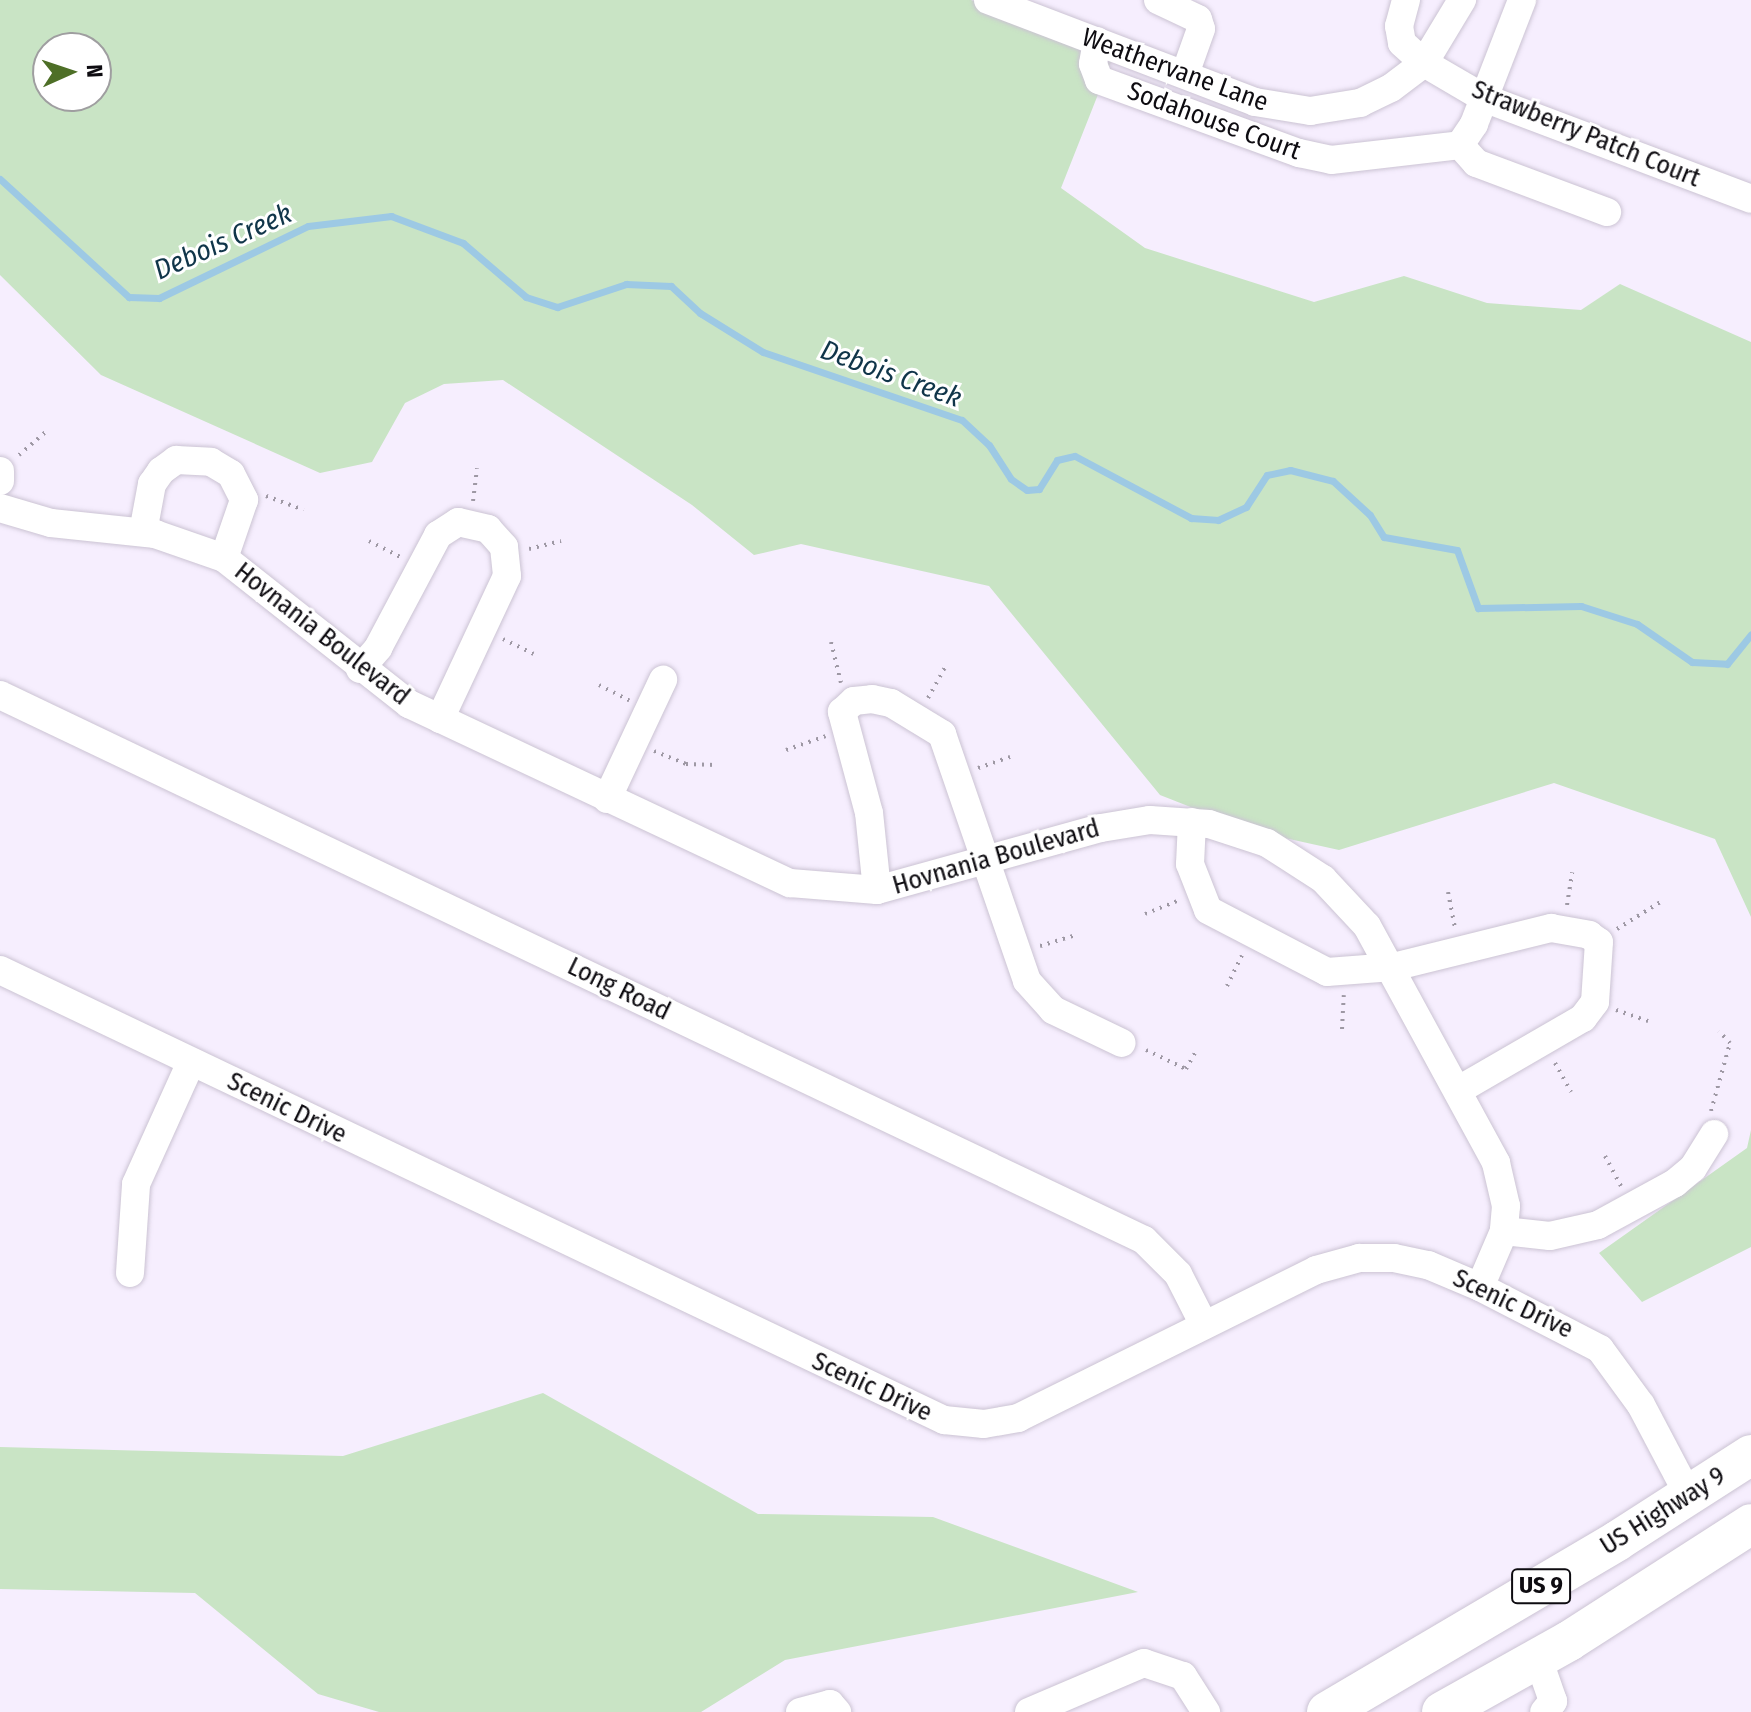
<!DOCTYPE html>
<style>
body{margin:0}
#map{position:relative;width:1751px;height:1712px;overflow:hidden;background:#f6eefe;font-family:"Fira Sans Condensed",sans-serif}
div>[style]{position:absolute}
.green>*{inset:0;background:#c9e4c5}
.stream>*{height:7px;margin:-3.5px;padding:0 3.5px;transform-origin:3.5px;border-radius:3.5px;background:#9dc9e4}
.path>*{height:4px;margin-top:-2px;transform-origin:0;background:repeating-linear-gradient(90deg,#9e98a4 0 2px,transparent 0 8px)}
.roads{filter:drop-shadow(0 0 2px #cbc3d3) drop-shadow(0 0 2px #cbc3d3)}
.minor>*{height:28px;margin:-14px;padding:0 14px;transform-origin:14px;border-radius:14px;background:#fff}
.highway>*{height:40px;margin:-20px;padding:0 20px;transform-origin:20px;border-radius:20px;background:#fff}
span{translate:-50% -50%;white-space:nowrap;text-align:center;line-height:1.15;-webkit-text-stroke:6px #fff;paint-order:stroke}
.shield-label span{padding:2px 6px;background:#fff;border:2px solid;border-radius:6px;-webkit-text-stroke-width:0}
.shield-label{font-size:24px;color:#0e0c11;font-weight:700}
.street-label{font-size:26px;color:#0e0c11}
.water-label{font-size:28px;color:#103549;font-style:italic}
.north{position:absolute;left:32px;top:32px;width:80px;height:80px;box-sizing:border-box;background:#fff;border:2px solid #9f9ea0;border-radius:50%;rotate:87deg;font-size:22px;font-weight:700;line-height:32px;text-align:center;color:#0e0c11}
.north::after{content:'';display:block;margin:auto;width:28px;height:36px;background:#4e6f27;clip-path:polygon(50% 0,100% 100%,50% 72%,0 100%)}
</style>
<div id="map">
<div class="green">
<i style="clip-path:polygon(evenodd,0 0,971px 0,1114px 54px,1061px 188px,1145px 248px,1314px 302px,1404px 276px,1487px 303px,1581px 310px,1620px 284px,1751px 342px,1751px 917px,1715px 839px,1554px 783px,1339px 850px,1249px 830px,1160px 795px,989px 586px,801px 544px,754px 555px,692px 505px,503px 380px,444px 384px,405px 403px,372px 462px,320px 473px,101px 375px,0 275px,0 0,48px 48px,96px 48px,96px 96px,48px 96px,48px 48px)"></i>
<i style="clip-path:polygon(1751px 1130px,1751px 1247px,1642px 1302px,1599px 1253px,1747px 1148px)"></i>
<i style="clip-path:polygon(543px 1393px,758px 1514px,933px 1517px,1138px 1592px,785px 1660px,701px 1712px,379px 1712px,318px 1694px,195px 1593px,0 1589px,0 1447px,343px 1456px)"></i>
</div>
<div class="stream">
<i style="left:0;top:179px;width:175px;rotate:42.5deg"></i>
<i style="left:129px;top:297px;width:30px;rotate:2deg"></i>
<i style="left:159px;top:298px;width:165px;rotate:-25.8deg"></i>
<i style="left:308px;top:226px;width:84px;rotate:-6.9deg"></i>
<i style="left:391px;top:216px;width:77px;rotate:20.6deg"></i>
<i style="left:463px;top:243px;width:83px;rotate:40.6deg"></i>
<i style="left:526px;top:297px;width:33px;rotate:18deg"></i>
<i style="left:557px;top:307px;width:73px;rotate:-18.4deg"></i>
<i style="left:626px;top:284px;width:45px;rotate:2.5deg"></i>
<i style="left:671px;top:286px;width:40px;rotate:43deg"></i>
<i style="left:700px;top:313px;width:74px;rotate:31.8deg"></i>
<i style="left:763px;top:352px;width:210px;rotate:18.9deg"></i>
<i style="left:962px;top:420px;width:37px;rotate:43deg"></i>
<i style="left:989px;top:445px;width:40px;rotate:57.1deg"></i>
<i style="left:1011px;top:479px;width:19px;rotate:35deg"></i>
<i style="left:1027px;top:490px;width:12px;rotate:-5deg"></i>
<i style="left:1039px;top:489px;width:34px;rotate:-58deg"></i>
<i style="left:1057px;top:460px;width:18px;rotate:-13deg"></i>
<i style="left:1075px;top:456px;width:132px;rotate:28.1deg"></i>
<i style="left:1191px;top:518px;width:27px;rotate:4deg"></i>
<i style="left:1218px;top:520px;width:31px;rotate:-25deg"></i>
<i style="left:1246px;top:507px;width:38px;rotate:-57deg"></i>
<i style="left:1267px;top:475px;width:24px;rotate:-12deg"></i>
<i style="left:1290px;top:470px;width:44px;rotate:14.3deg"></i>
<i style="left:1333px;top:481px;width:50px;rotate:42.6deg"></i>
<i style="left:1370px;top:515px;width:26px;rotate:58deg"></i>
<i style="left:1384px;top:537px;width:74px;rotate:10.1deg"></i>
<i style="left:1457px;top:550px;width:62px;rotate:70.1deg"></i>
<i style="left:1478px;top:608px;width:103px;rotate:-1.1deg"></i>
<i style="left:1581px;top:606px;width:59px;rotate:17.8deg"></i>
<i style="left:1637px;top:624px;width:67px;rotate:34.6deg"></i>
<i style="left:1692px;top:662px;width:35px;rotate:3deg"></i>
<i style="left:1727px;top:664px;width:38px;rotate:-51deg"></i>
</div>
<div class="path">
<i style="left:19px;top:455px;width:37px;rotate:-41deg"></i>
<i style="left:266px;top:496px;width:40px;rotate:20.2deg"></i>
<i style="left:473px;top:501px;width:33px;rotate:-83deg"></i>
<i style="left:369px;top:541px;width:36px;rotate:27deg"></i>
<i style="left:529px;top:549px;width:33px;rotate:-14deg"></i>
<i style="left:503px;top:639px;width:34px;rotate:26deg"></i>
<i style="left:831px;top:642px;width:42px;rotate:76.3deg"></i>
<i style="left:599px;top:685px;width:34px;rotate:27deg"></i>
<i style="left:928px;top:698px;width:35px;rotate:-61deg"></i>
<i style="left:786px;top:750px;width:42px;rotate:-19.3deg"></i>
<i style="left:654px;top:751px;width:35px;rotate:22deg"></i>
<i style="left:686px;top:764px;width:30px;rotate:2deg"></i>
<i style="left:978px;top:768px;width:34px;rotate:-19deg"></i>
<i style="left:1448px;top:892px;width:37px;rotate:79deg"></i>
<i style="left:1567px;top:905px;width:33px;rotate:-81deg"></i>
<i style="left:1145px;top:914px;width:38px;rotate:-22deg"></i>
<i style="left:1617px;top:929px;width:53px;rotate:-31.9deg"></i>
<i style="left:1040px;top:946px;width:38px;rotate:-17deg"></i>
<i style="left:1227px;top:986px;width:34px;rotate:-64deg"></i>
<i style="left:1616px;top:1010px;width:34px;rotate:19deg"></i>
<i style="left:1342px;top:1029px;width:34px;rotate:-87deg"></i>
<i style="left:1146px;top:1050px;width:44px;rotate:25.4deg"></i>
<i style="left:1186px;top:1069px;width:21px;rotate:-61deg"></i>
<i style="left:1555px;top:1063px;width:33px;rotate:61deg"></i>
<i style="left:1711px;top:1111px;width:71px;rotate:-74.4deg"></i>
<i style="left:1730px;top:1043px;width:16px;rotate:-133deg"></i>
<i style="left:1605px;top:1156px;width:34px;rotate:62deg"></i>
</div>
<div class="roads">
<div class="minor">
<i style="left:988px;top:0;width:286px;rotate:20.9deg"></i>
<i style="left:1255px;top:102px;width:56px;rotate:9.3deg"></i>
<i style="left:1310px;top:111px;width:51px;rotate:-9.1deg"></i>
<i style="left:1360px;top:103px;width:34px;rotate:-26deg"></i>
<i style="left:1391px;top:88px;width:41px;rotate:-37.1deg"></i>
<i style="left:1424px;top:63px;width:74px;rotate:-58.9deg"></i>
<i style="left:1158px;top:0;width:44px;rotate:25.4deg"></i>
<i style="left:1198px;top:19px;width:10px;rotate:73deg"></i>
<i style="left:1201px;top:29px;width:48px;rotate:109.6deg"></i>
<i style="left:1406px;top:0;width:27px;rotate:105deg"></i>
<i style="left:1399px;top:26px;width:17px;rotate:80deg"></i>
<i style="left:1402px;top:43px;width:30px;rotate:42deg"></i>
<i style="left:1424px;top:63px;width:69px;rotate:30.3deg"></i>
<i style="left:1484px;top:98px;width:285px;rotate:20.7deg"></i>
<i style="left:1097px;top:41px;width:23px;rotate:100deg"></i>
<i style="left:1093px;top:64px;width:17px;rotate:69deg"></i>
<i style="left:1099px;top:80px;width:213px;rotate:20.1deg"></i>
<i style="left:1299px;top:153px;width:33px;rotate:12deg"></i>
<i style="left:1331px;top:160px;width:130px;rotate:-6.6deg"></i>
<i style="left:1460px;top:145px;width:24px;rotate:48deg"></i>
<i style="left:1476px;top:163px;width:140px;rotate:20.5deg"></i>
<i style="left:1460px;top:145px;width:25px;rotate:-56deg"></i>
<i style="left:1474px;top:124px;width:133px;rotate:-68.8deg"></i>
<i style="left:0;top:471px;width:10px;rotate:90deg"></i>
<i style="left:0;top:508px;width:53px;rotate:16.4deg"></i>
<i style="left:51px;top:523px;width:105px;rotate:6deg"></i>
<i style="left:155px;top:534px;width:73px;rotate:19.2deg"></i>
<i style="left:224px;top:558px;width:236px;rotate:38.3deg"></i>
<i style="left:409px;top:704px;width:421px;rotate:25.2deg"></i>
<i style="left:790px;top:883px;width:87px;rotate:4.6deg"></i>
<i style="left:877px;top:890px;width:232px;rotate:-15.5deg"></i>
<i style="left:1101px;top:828px;width:50px;rotate:-9.3deg"></i>
<i style="left:1150px;top:820px;width:59px;rotate:3.9deg"></i>
<i style="left:1209px;top:824px;width:61px;rotate:18.1deg"></i>
<i style="left:1267px;top:843px;width:67px;rotate:32.7deg"></i>
<i style="left:1323px;top:879px;width:64px;rotate:46.9deg"></i>
<i style="left:1367px;top:926px;width:270px;rotate:61.4deg"></i>
<i style="left:1496px;top:1163px;width:44px;rotate:76.9deg"></i>
<i style="left:1506px;top:1206px;width:25px;rotate:95deg"></i>
<i style="left:1504px;top:1231px;width:61px;rotate:113.2deg"></i>
<i style="left:143px;top:532px;width:49px;rotate:-79.4deg"></i>
<i style="left:152px;top:484px;width:16px;rotate:-55deg"></i>
<i style="left:161px;top:471px;width:19px;rotate:-36deg"></i>
<i style="left:176px;top:460px;width:35px;rotate:3deg"></i>
<i style="left:211px;top:462px;width:23px;rotate:31deg"></i>
<i style="left:231px;top:474px;width:29px;rotate:63deg"></i>
<i style="left:244px;top:500px;width:61px;rotate:109deg"></i>
<i style="left:360px;top:669px;width:28px;rotate:-49deg"></i>
<i style="left:378px;top:648px;width:128px;rotate:-62deg"></i>
<i style="left:438px;top:535px;width:24px;rotate:-33deg"></i>
<i style="left:458px;top:522px;width:31px;rotate:13deg"></i>
<i style="left:488px;top:529px;width:24px;rotate:48deg"></i>
<i style="left:504px;top:547px;width:29px;rotate:84deg"></i>
<i style="left:507px;top:576px;width:158px;rotate:115.1deg"></i>
<i style="left:0;top:695px;width:1267px;rotate:25.47deg"></i>
<i style="left:1144px;top:1240px;width:48px;rotate:45deg"></i>
<i style="left:1178px;top:1274px;width:55px;rotate:63deg"></i>
<i style="left:607px;top:799px;width:132px;rotate:-64.8deg"></i>
<i style="left:1192px;top:822px;width:42px;rotate:92.7deg"></i>
<i style="left:1190px;top:864px;width:49px;rotate:68.6deg"></i>
<i style="left:1208px;top:910px;width:134px;rotate:27.5deg"></i>
<i style="left:1327px;top:972px;width:66px;rotate:-4.3deg"></i>
<i style="left:1393px;top:967px;width:163px;rotate:-13.9deg"></i>
<i style="left:1551px;top:928px;width:39px;rotate:10deg"></i>
<i style="left:1589px;top:935px;width:12px;rotate:35deg"></i>
<i style="left:1599px;top:942px;width:60px;rotate:93.8deg"></i>
<i style="left:1595px;top:1002px;width:20px;rotate:127deg"></i>
<i style="left:1583px;top:1018px;width:143px;rotate:149.9deg"></i>
<i style="left:877px;top:890px;width:77px;rotate:-95.9deg"></i>
<i style="left:869px;top:813px;width:105px;rotate:-105deg"></i>
<i style="left:842px;top:712px;width:16px;rotate:-43deg"></i>
<i style="left:854px;top:701px;width:18px;rotate:-6deg"></i>
<i style="left:872px;top:699px;width:19px;rotate:12deg"></i>
<i style="left:891px;top:703px;width:60px;rotate:31.3deg"></i>
<i style="left:942px;top:734px;width:261px;rotate:71deg"></i>
<i style="left:1027px;top:981px;width:39px;rotate:48deg"></i>
<i style="left:1053px;top:1010px;width:76px;rotate:25.6deg"></i>
<i style="left:0;top:970px;width:1046px;rotate:25.49deg"></i>
<i style="left:944px;top:1420px;width:40px;rotate:5.7deg"></i>
<i style="left:984px;top:1424px;width:35px;rotate:-10deg"></i>
<i style="left:1018px;top:1418px;width:333px;rotate:-26.4deg"></i>
<i style="left:1316px;top:1270px;width:45px;rotate:-15.6deg"></i>
<i style="left:1359px;top:1258px;width:35px"></i>
<i style="left:1394px;top:1258px;width:35px;rotate:12deg"></i>
<i style="left:1428px;top:1265px;width:56px;rotate:22.9deg"></i>
<i style="left:1480px;top:1287px;width:135px;rotate:27.3deg"></i>
<i style="left:1600px;top:1349px;width:69px;rotate:53.8deg"></i>
<i style="left:1641px;top:1405px;width:103px;rotate:62.2deg"></i>
<i style="left:1504px;top:1231px;width:46px;rotate:6.2deg"></i>
<i style="left:1550px;top:1236px;width:49px;rotate:-12.9deg"></i>
<i style="left:1598px;top:1225px;width:88px;rotate:-28.6deg"></i>
<i style="left:1675px;top:1183px;width:23px;rotate:-40deg"></i>
<i style="left:1693px;top:1168px;width:40px;rotate:-58deg"></i>
<i style="left:130px;top:1273px;width:89px;rotate:-86.1deg"></i>
<i style="left:136px;top:1184px;width:134px;rotate:-65.7deg"></i>
<i style="left:1538px;top:1658px;width:46px;rotate:70.8deg"></i>
<i style="left:1553px;top:1701px;width:14px;rotate:129deg"></i>
<i style="left:800px;top:1712px;width:31px;rotate:-15deg"></i>
<i style="left:830px;top:1704px;width:11px;rotate:49deg"></i>
<i style="left:1029px;top:1712px;width:125px;rotate:-23.1deg"></i>
<i style="left:1144px;top:1663px;width:41px;rotate:18.4deg"></i>
<i style="left:1183px;top:1676px;width:43px;rotate:57.4deg"></i>
</div>
<div class="highway">
<i style="left:1327px;top:1712px;width:337px;rotate:-30.5deg"></i>
<i style="left:1617px;top:1541px;width:159px;rotate:-32.7deg"></i>
<i style="left:1442px;top:1712px;width:145px;rotate:-29.2deg"></i>
<i style="left:1569px;top:1641px;width:216px;rotate:-32.7deg"></i>
</div>
</div>
<div class="shield-label">
<span style="left:1541px;top:1586px">US 9</span>
</div>
<div class="street-label">
<span style="left:1175px;top:70px;rotate:20deg">Weathervane Lane</span>
<span style="left:1214px;top:121px;rotate:20deg">Sodahouse Court</span>
<span style="left:1586px;top:134px;rotate:22deg">Strawberry Patch Court</span>
<span style="left:322px;top:634px;rotate:38deg">Hovnania Boulevard</span>
<span style="left:996px;top:857px;rotate:-16deg">Hovnania Boulevard</span>
<span style="left:619px;top:989px;rotate:26deg">Long Road</span>
<span style="left:287px;top:1108px;rotate:26deg">Scenic Drive</span>
<span style="left:1513px;top:1304px;rotate:25deg">Scenic Drive</span>
<span style="left:872px;top:1387px;rotate:25deg">Scenic Drive</span>
<span style="left:1663px;top:1511px;rotate:-32deg">US Highway 9</span>
</div>
<div class="water-label">
<span style="left:223px;top:242px;rotate:-24deg">Debois Creek</span>
<span style="left:891px;top:374px;rotate:20deg">Debois Creek</span>
</div>
<div class="north">N</div>
</div>
